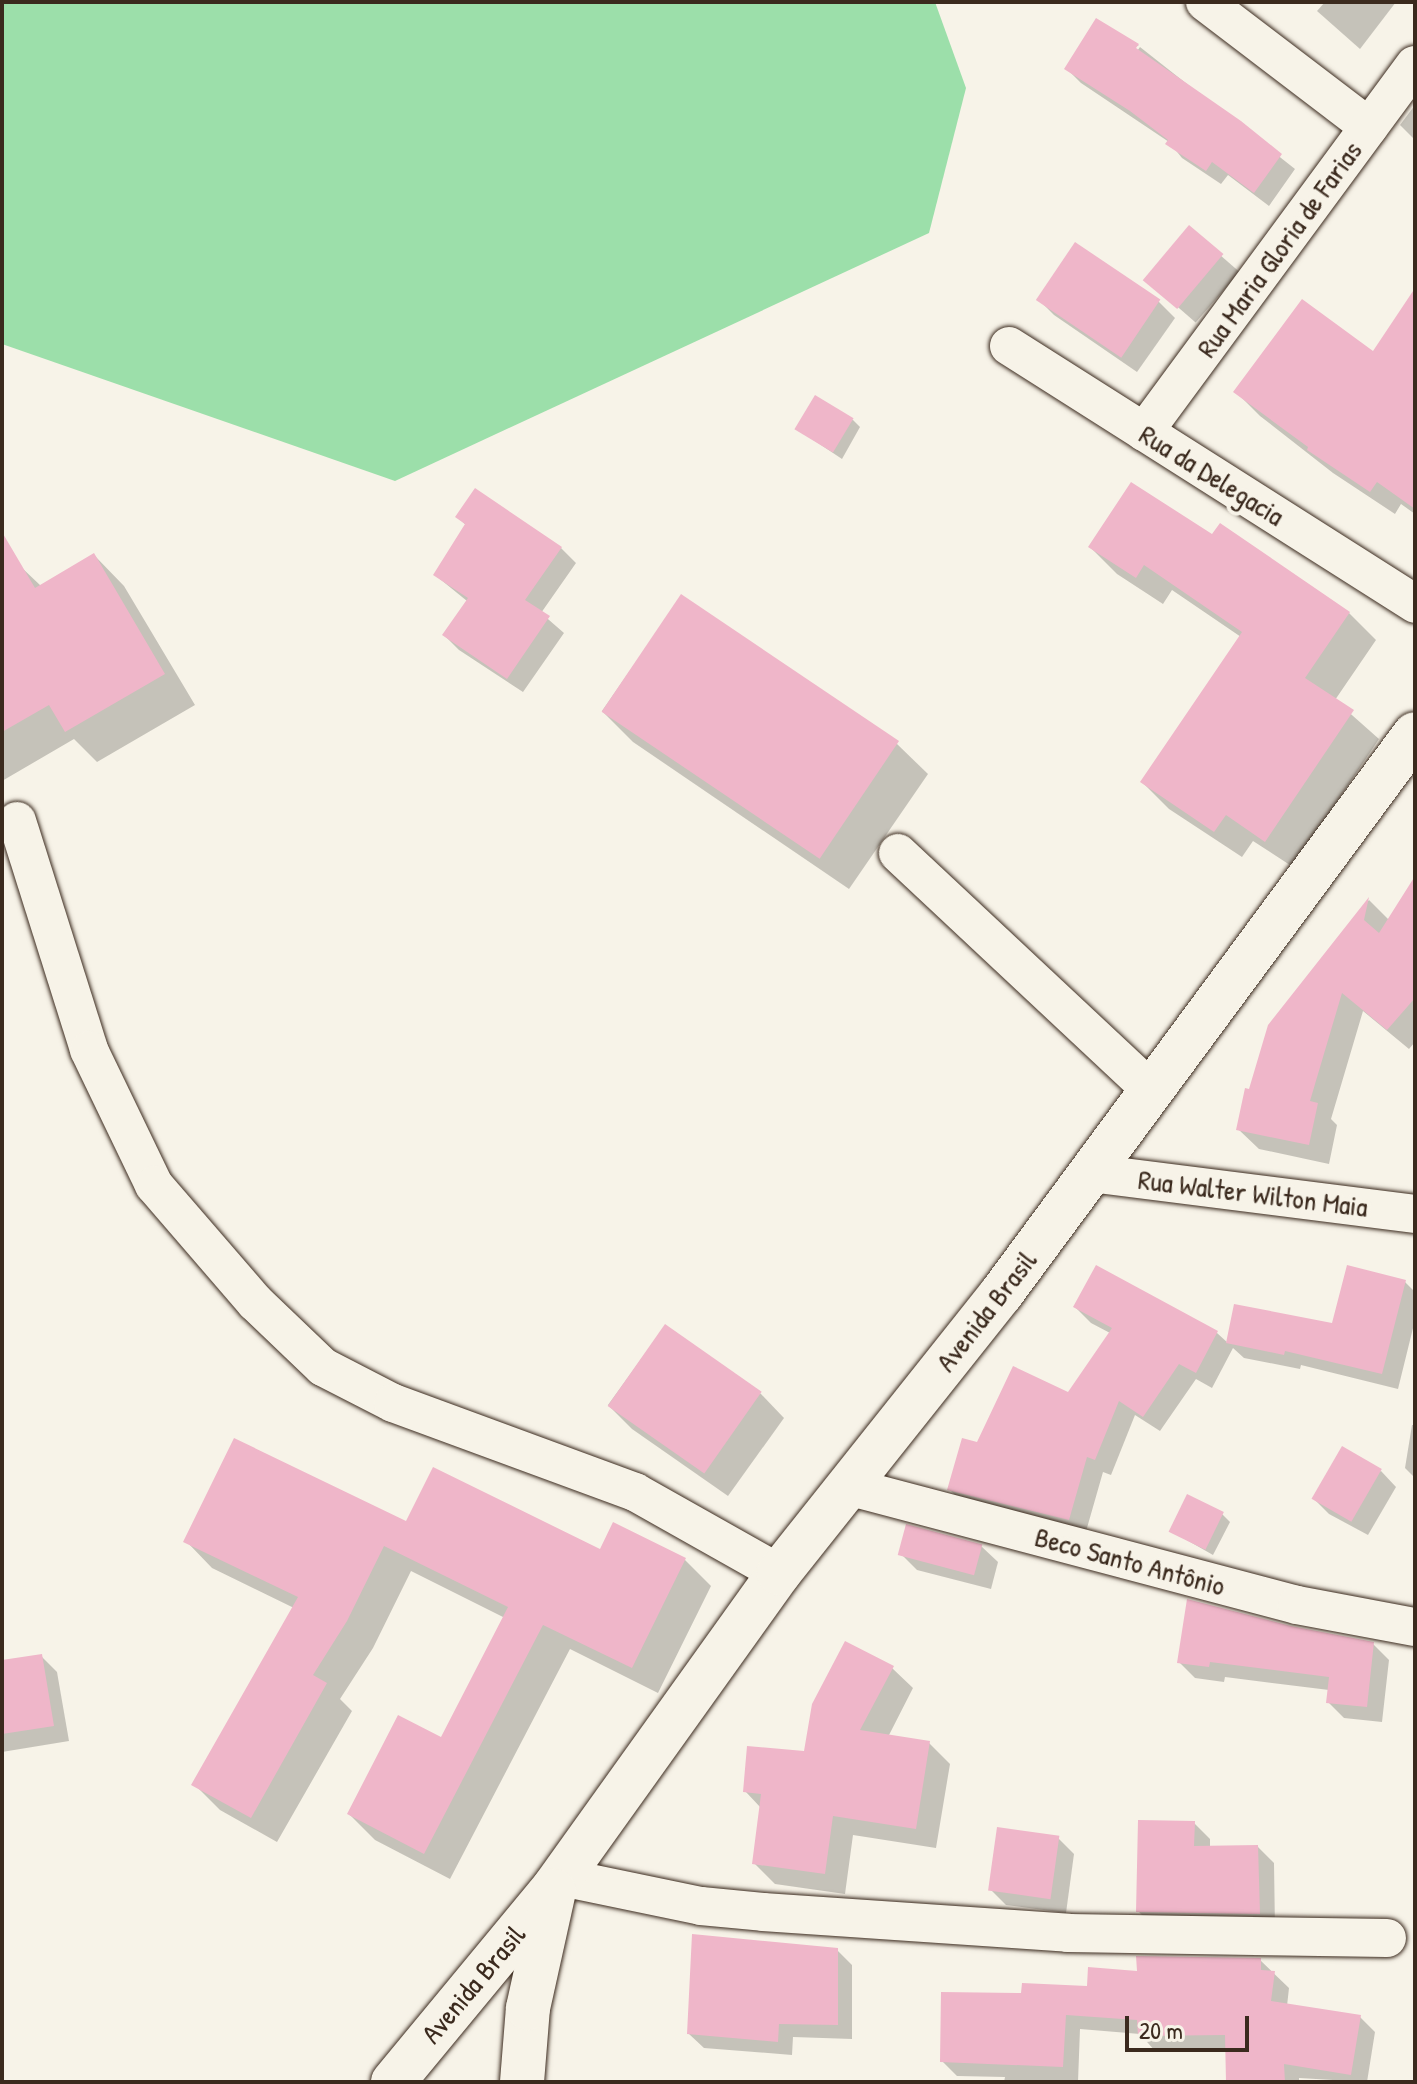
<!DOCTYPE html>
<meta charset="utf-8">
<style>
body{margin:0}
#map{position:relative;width:1417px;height:2084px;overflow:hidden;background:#f7f3e8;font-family:"Patrick Hand",sans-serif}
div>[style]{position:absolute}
.green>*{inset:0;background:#9cdfaa}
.shadow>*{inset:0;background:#0003;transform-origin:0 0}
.building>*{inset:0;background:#efb6c9;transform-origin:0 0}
.roads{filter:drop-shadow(0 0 2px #3b2a1e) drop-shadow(0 0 2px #3b2a1e)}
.street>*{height:38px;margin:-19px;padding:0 19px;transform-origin:19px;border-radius:19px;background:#f7f3e8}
.secondary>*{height:44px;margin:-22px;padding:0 22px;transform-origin:22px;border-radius:22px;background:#f7f3e8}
span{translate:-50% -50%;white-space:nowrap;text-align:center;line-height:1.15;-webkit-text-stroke:8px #f7f3e8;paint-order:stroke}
.street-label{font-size:28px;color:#3b2a1e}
.frame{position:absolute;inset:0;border:4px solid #3b2a1e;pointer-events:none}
.scale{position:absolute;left:1125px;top:2016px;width:124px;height:36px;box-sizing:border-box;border:4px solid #3b2a1e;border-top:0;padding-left:10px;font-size:24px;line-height:28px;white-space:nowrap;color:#3b2a1e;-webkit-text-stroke:6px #f7f3e8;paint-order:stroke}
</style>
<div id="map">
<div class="green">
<i style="clip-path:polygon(2px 2px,935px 2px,966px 88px,929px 233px,395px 481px,2px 344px)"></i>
</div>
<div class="shadow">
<i style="clip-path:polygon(1325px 2px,1396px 2px,1360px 49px,1317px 11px)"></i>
<i style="clip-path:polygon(1097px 20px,1139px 46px,1135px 46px,1132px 58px,1140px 47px,1295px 169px,1269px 206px,1228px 175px,1221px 184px,1182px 158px,1169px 142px,1081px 83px,1067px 69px)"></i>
<i style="clip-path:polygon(1415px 105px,1415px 140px,1400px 125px)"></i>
<i style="left:1189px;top:228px;width:67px;height:67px;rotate:41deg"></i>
<i style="clip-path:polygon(1075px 245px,1159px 302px,1175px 318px,1137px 372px,1054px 315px,1038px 299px)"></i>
<i style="clip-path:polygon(1415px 323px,1415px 514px,1401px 504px,1395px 514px,1333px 473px,1260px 416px,1236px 392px,1374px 354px)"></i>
<i style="clip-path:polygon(853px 420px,860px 427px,842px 459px,797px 429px)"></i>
<i style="clip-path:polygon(457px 517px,561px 548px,576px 563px,541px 613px,564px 633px,523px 692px,459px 650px,444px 635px,467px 601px,435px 575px,467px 526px)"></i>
<i style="clip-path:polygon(1213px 537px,1349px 613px,1376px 640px,1335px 700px,1379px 739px,1293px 867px,1253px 841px,1242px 857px,1169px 809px,1142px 782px,1241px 637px,1172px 590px,1163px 604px,1117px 574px,1090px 547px)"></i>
<i style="clip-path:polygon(94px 555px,124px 586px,195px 705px,97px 762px,74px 739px,2px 781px,2px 576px,20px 566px,41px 586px)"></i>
<i style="clip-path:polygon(681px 597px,897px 744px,928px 774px,849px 889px,633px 742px,602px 711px)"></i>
<i style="clip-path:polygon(1415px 891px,1415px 1042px,1409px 1049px,1363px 1011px,1331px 1119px,1337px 1125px,1329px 1164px,1259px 1149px,1238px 1129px,1270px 1026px,1369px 900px,1389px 920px)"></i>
<i style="clip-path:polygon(1405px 1282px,1415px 1292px,1415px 1320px,1398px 1389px,1301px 1365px,1300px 1369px,1244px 1358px,1233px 1348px,1212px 1388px,1196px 1379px,1160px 1431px,1135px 1415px,1111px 1475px,1103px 1472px,1085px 1535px,965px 1505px,949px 1489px,978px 1444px,1069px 1395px,1110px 1333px,1091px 1323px,1075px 1307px,1217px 1333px,1228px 1343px,1235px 1306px,1334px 1326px)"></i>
<i style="clip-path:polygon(665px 1326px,761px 1394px,784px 1418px,728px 1496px,632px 1429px,608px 1405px)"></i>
<i style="clip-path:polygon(1412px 1425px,1415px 1425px,1415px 1478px,1405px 1468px)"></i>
<i style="clip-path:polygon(1381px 1471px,1396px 1487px,1368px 1535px,1329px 1514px,1313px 1498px)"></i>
<i style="clip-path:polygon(1222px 1514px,1230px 1522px,1213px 1555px,1171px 1531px)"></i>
<i style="clip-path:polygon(407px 1524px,601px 1551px,614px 1525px,685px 1560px,711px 1586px,658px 1693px,570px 1649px,450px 1879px,375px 1840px,349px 1814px,442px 1739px,505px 1618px,411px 1571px,373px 1648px,340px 1699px,352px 1711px,277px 1842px,220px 1810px,194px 1784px,294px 1608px,212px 1568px,186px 1541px)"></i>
<i style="clip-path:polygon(981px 1546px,998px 1562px,991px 1589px,917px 1570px,901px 1554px)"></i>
<i style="clip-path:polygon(1291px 1628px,1373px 1644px,1389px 1660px,1382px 1722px,1344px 1718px,1328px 1702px,1329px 1690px,1225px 1677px,1224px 1682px,1195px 1678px,1179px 1662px)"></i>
<i style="clip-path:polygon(41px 1656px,57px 1672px,69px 1741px,2px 1752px,2px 1662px)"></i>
<i style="clip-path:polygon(892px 1668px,913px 1688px,888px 1737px,929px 1743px,950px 1764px,936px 1848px,853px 1835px,845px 1894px,775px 1884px,755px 1864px,761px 1808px,745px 1791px,805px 1753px)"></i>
<i style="clip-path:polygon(1194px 1823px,1210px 1839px,1210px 1848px,1258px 1847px,1274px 1863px,1275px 1929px,1154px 1927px,1138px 1911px)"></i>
<i style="clip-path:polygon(1058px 1838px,1074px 1854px,1066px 1913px,1006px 1905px,990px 1889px)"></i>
<i style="clip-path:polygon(837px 1950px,852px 1965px,852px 2039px,793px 2037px,792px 2055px,704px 2048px,689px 2034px)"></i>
<i style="clip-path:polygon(1260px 1960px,1289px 1988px,1287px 2006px,1360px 2017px,1375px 2032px,1367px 2082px,1299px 2078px,1299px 2082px,1227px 2082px,1227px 2050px,1155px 2051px,1140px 2034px,1080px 2029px,1078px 2082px,1004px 2082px,1005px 2077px,957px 2076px,942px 2061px,1023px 1995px,1088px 1988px,1139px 1973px)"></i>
</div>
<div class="building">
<i style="clip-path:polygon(1096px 18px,1139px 44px,1136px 48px,1241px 121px,1282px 154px,1254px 193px,1212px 162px,1206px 171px,1165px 144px,1168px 140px,1130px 111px,1064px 69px)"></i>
<i style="left:1189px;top:225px;width:45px;height:72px;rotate:40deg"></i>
<i style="left:1075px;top:242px;width:103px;height:70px;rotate:34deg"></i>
<i style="clip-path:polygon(1415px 288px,1415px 509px,1377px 482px,1370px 492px,1307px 450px,1308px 447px,1233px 392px,1302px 299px,1373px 351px)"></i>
<i style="left:815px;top:395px;width:45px;height:40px;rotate:31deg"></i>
<i style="clip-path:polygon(1131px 482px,1212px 534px,1220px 523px,1350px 612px,1305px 678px,1354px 710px,1265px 842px,1226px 815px,1214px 832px,1140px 782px,1242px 632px,1144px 565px,1136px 578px,1088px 547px)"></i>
<i style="clip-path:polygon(475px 488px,562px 547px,525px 600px,550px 616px,507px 679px,442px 635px,468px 598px,433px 575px,465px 524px,455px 517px)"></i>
<i style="clip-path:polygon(2px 532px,35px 588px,94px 553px,165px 674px,65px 732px,49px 705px,2px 732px)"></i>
<i style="left:681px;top:594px;width:263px;height:142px;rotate:34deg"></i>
<i style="clip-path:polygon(1415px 876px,1415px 998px,1387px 1030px,1342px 993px,1310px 1101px,1318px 1103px,1309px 1145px,1236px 1130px,1245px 1088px,1249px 1089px,1268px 1025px,1369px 897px,1364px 920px,1379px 933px)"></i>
<i style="clip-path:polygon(1096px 1265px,1218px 1331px,1196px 1373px,1179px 1364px,1143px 1417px,1119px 1401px,1095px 1460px,1087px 1457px,1069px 1520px,947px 1490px,962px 1438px,977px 1442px,1013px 1366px,1068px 1392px,1112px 1328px,1073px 1307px)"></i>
<i style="clip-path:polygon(1347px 1265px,1406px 1280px,1382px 1374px,1285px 1351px,1284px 1355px,1226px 1343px,1234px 1304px,1332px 1323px)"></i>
<i style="left:665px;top:1324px;width:118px;height:100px;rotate:35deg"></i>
<i style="clip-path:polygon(234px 1438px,406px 1521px,433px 1467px,600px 1549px,613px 1522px,686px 1558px,632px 1668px,543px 1625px,424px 1854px,347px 1814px,398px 1715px,441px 1737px,508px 1607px,384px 1546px,347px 1621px,313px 1675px,327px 1683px,251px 1818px,191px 1785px,298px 1597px,183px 1542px)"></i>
<i style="left:1342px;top:1446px;width:46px;height:61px;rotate:30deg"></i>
<i style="left:1187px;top:1494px;width:41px;height:42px;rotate:26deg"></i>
<i style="left:906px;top:1524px;width:79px;height:32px;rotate:15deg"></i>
<i style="clip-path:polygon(1187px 1599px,1291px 1626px,1374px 1642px,1367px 1707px,1326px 1703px,1329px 1677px,1210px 1662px,1209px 1667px,1177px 1663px)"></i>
<i style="clip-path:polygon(845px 1641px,894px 1666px,860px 1730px,930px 1741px,916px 1829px,833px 1816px,825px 1874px,752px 1864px,761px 1794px,743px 1792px,747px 1746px,804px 1751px,812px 1704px)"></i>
<i style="clip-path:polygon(42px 1654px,54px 1726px,2px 1734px,2px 1660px)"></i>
<i style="clip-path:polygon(1138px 1820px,1195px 1821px,1194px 1846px,1258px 1845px,1260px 1914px,1136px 1912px)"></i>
<i style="left:997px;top:1827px;width:63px;height:64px;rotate:8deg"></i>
<i style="clip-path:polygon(692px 1934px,838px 1948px,838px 2025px,779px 2024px,778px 2042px,687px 2034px)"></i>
<i style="clip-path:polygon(1136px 1956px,1261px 1958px,1261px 1970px,1275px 1971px,1271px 2001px,1361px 2015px,1351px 2075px,1284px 2064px,1285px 2082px,1226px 2082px,1225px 2035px,1138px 2036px,1137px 2020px,1066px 2015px,1063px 2067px,940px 2062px,941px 1992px,1021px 1993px,1022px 1983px,1087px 1986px,1088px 1967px,1137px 1971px)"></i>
</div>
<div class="roads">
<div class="street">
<i style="left:1205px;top:2px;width:206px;rotate:37.3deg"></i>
<i style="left:1009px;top:346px;width:481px;rotate:32.4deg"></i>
<i style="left:1144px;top:432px;width:456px;rotate:-53.6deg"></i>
<i style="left:17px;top:821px;width:240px;rotate:72.5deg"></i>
<i style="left:89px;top:1050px;width:150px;rotate:64.3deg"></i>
<i style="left:154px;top:1185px;width:155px;rotate:49.2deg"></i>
<i style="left:255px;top:1302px;width:94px;rotate:43.7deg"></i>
<i style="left:323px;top:1367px;width:79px;rotate:27.2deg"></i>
<i style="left:393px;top:1403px;width:258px;rotate:20.2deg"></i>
<i style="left:635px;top:1492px;width:165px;rotate:29.4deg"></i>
<i style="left:898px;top:853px;width:348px;rotate:43.1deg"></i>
<i style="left:1091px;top:1173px;width:327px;rotate:7.2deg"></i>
<i style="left:847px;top:1486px;width:465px;rotate:14.8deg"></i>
<i style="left:1297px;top:1605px;width:120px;rotate:10.6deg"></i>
<i style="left:561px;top:1877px;width:143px;rotate:11.7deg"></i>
<i style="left:701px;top:1906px;width:62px;rotate:5.5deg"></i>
<i style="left:763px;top:1912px;width:306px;rotate:3.9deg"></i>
<i style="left:1068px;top:1933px;width:319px;rotate:0.9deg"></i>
</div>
<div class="secondary">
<i style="left:393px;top:2082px;width:254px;rotate:-50.4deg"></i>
<i style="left:555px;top:1886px;width:385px;rotate:-54.4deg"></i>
<i style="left:779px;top:1573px;width:357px;rotate:-51.5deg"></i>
<i style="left:1001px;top:1294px;width:696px;rotate:-53.53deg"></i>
<i style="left:522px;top:2082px;width:74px;rotate:-85.4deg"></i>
<i style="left:528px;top:2008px;width:120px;rotate:-77.5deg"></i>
</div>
</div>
<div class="street-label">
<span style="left:1279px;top:249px;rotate:-54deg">Rua Maria Gloria de Farias</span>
<span style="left:1212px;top:475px;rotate:32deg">Rua da Delegacia</span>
<span style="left:1253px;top:1193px;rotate:7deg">Rua Walter Wilton Maia</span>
<span style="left:986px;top:1311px;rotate:-52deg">Avenida Brasil</span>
<span style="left:1130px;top:1561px;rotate:15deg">Beco Santo Antônio</span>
<span style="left:473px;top:1984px;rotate:-50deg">Avenida Brasil</span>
</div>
<div class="frame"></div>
<div class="scale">20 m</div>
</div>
